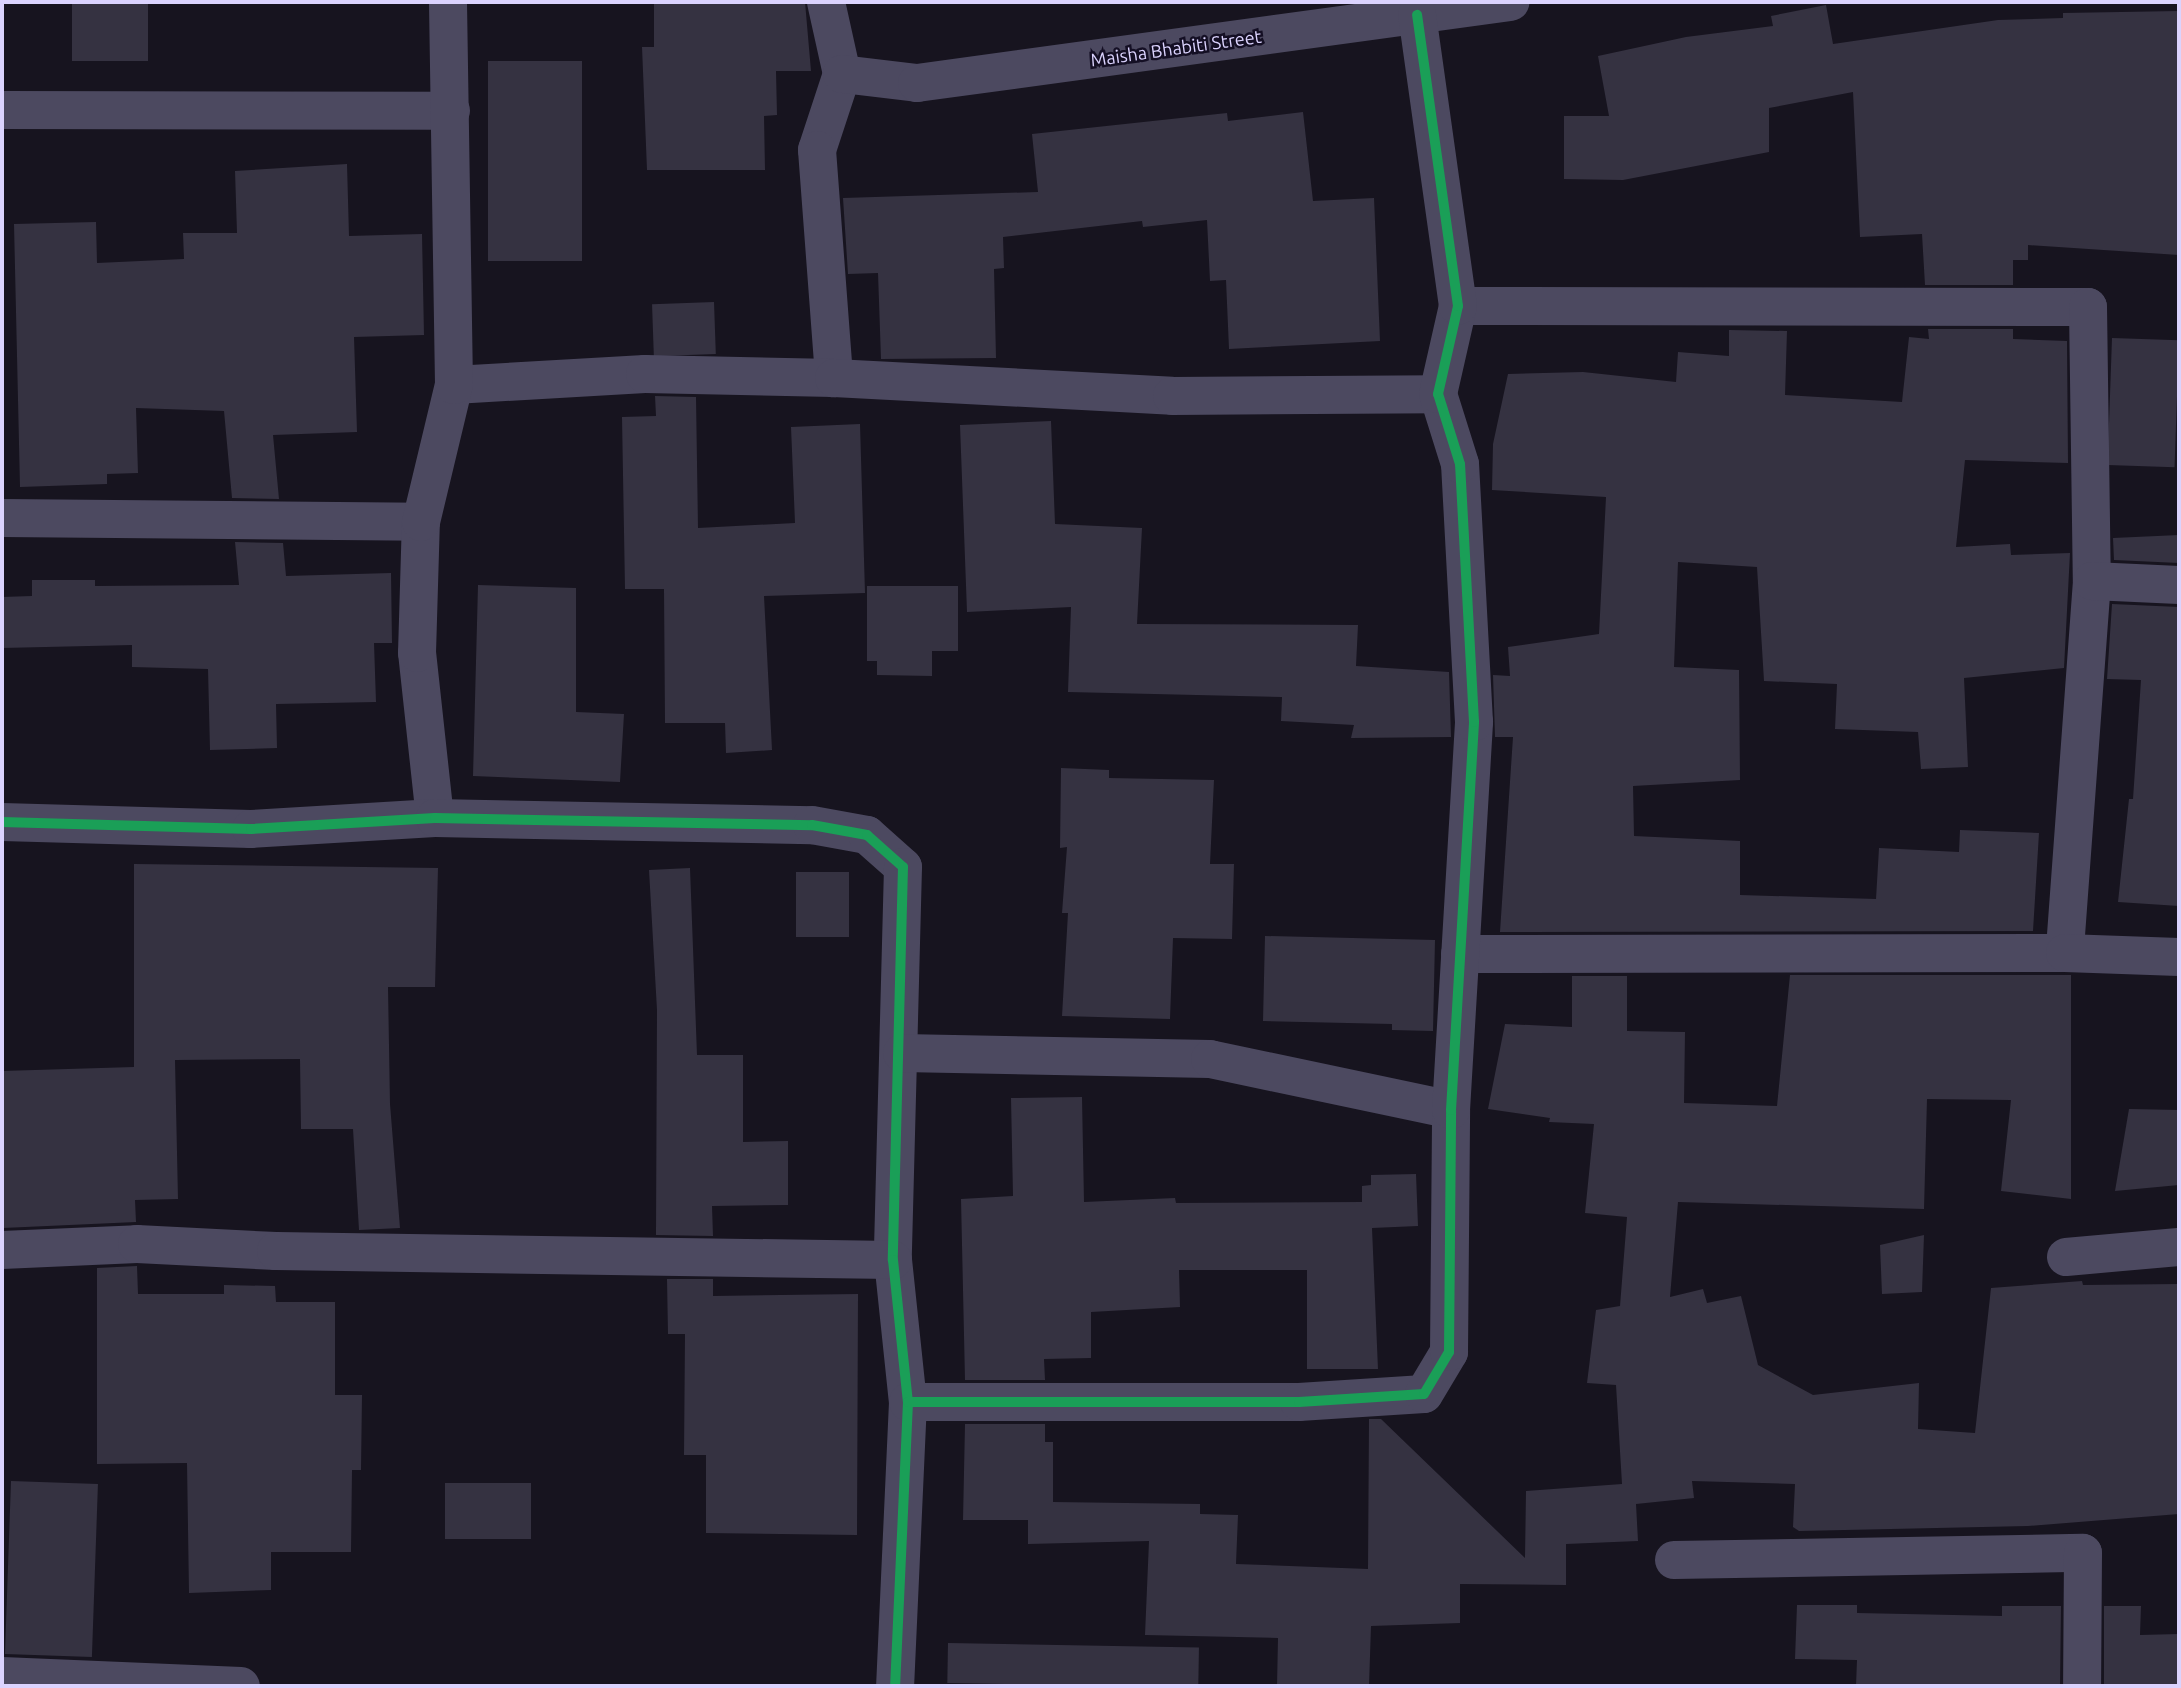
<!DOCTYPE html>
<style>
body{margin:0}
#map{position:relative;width:2181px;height:1688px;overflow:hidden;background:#17141f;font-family:Ubuntu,sans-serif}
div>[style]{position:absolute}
.building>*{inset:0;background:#353241;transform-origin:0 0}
.street>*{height:38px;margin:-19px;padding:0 19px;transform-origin:19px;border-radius:19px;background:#4c4960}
.cycleway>*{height:10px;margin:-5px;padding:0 5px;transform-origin:5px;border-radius:5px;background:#1a9f57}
span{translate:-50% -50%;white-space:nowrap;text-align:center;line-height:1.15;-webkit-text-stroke:5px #140f24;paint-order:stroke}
.street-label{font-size:18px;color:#dbd3fe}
.frame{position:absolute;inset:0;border:4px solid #dbd3fe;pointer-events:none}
</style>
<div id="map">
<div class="building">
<i style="left:72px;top:2px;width:76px;height:59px"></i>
<i style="clip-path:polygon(654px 2px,805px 2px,811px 71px,776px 71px,777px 115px,764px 116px,765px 170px,647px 170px,642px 47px,654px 47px)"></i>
<i style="clip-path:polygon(1826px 5px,1833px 44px,1998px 20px,2063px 18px,2063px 13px,2179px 11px,2179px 255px,2028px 245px,2028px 260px,2013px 260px,2013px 285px,1925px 285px,1922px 234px,1860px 237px,1853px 92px,1769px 108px,1769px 152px,1623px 180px,1564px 179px,1564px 116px,1609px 116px,1598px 56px,1686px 37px,1773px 26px,1771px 16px)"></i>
<i style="left:488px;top:61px;width:94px;height:200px"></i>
<i style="clip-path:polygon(1303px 112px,1313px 201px,1374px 198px,1380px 341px,1229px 349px,1226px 280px,1210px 281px,1207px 220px,1143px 227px,1142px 221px,1003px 237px,1004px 268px,994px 269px,996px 358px,881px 359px,878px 273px,848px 274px,843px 198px,1038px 192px,1032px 134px,1227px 113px,1228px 121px)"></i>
<i style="clip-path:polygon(347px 164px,349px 236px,422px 234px,424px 335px,354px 337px,357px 432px,273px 435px,279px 499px,232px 498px,224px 411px,136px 408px,138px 473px,107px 474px,107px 484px,20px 487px,14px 224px,96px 222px,97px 263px,184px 259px,183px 233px,237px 233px,235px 171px)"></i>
<i style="left:714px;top:302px;width:52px;height:62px;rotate:88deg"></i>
<i style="clip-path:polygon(1928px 329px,2013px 329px,2013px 339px,2067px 341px,2068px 463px,1965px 460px,1956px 547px,2010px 544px,2011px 555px,2070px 553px,2064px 668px,1964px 678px,1968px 767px,1921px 769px,1918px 732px,1835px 729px,1837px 684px,1764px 681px,1757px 567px,1678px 562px,1674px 667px,1739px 670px,1740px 780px,1633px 786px,1634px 836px,1740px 841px,1740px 895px,1876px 899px,1879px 848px,1959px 852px,1960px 830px,2039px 833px,2033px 931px,1500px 932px,1513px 737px,1495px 737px,1493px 675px,1510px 676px,1508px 647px,1599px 634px,1606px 497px,1492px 490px,1493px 444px,1508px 374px,1583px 372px,1676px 382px,1678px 352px,1729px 356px,1729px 330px,1787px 331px,1785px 395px,1902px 402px,1909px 337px,1929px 339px)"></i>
<i style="left:2112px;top:338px;width:67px;height:127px;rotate:2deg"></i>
<i style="clip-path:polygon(655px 396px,696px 397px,698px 528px,795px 523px,791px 427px,860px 424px,865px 593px,764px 596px,772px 750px,726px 753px,725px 723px,665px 723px,664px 589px,625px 589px,622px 417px,656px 416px)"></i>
<i style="clip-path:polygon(1051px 421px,1055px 524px,1142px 528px,1137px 624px,1358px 625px,1356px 666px,1449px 672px,1451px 737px,1351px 738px,1354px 725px,1281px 721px,1282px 697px,1068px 692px,1071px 607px,967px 612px,960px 425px)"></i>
<i style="clip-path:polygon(2179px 535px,2179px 563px,2114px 560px,2113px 538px)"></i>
<i style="clip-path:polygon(235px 542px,283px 543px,286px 576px,391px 573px,392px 643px,374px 643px,376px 702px,276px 704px,277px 748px,210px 750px,208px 669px,132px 667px,132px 645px,2px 648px,2px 597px,32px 596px,32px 580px,95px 580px,95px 586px,239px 585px)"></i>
<i style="clip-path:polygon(478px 585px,576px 588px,576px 712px,624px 714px,620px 782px,473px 776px)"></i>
<i style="clip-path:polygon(867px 586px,958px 586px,958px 651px,932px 651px,932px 676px,877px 675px,877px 661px,867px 661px)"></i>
<i style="clip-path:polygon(2112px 604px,2179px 607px,2179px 906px,2118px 902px,2129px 799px,2133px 799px,2141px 680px,2107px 679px)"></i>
<i style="clip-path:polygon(1061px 768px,1109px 770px,1109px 778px,1214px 780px,1210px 864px,1234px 864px,1232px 939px,1173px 938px,1170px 1019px,1062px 1016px,1068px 913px,1062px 913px,1067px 847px,1060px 848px)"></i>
<i style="clip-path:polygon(134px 864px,438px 868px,435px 987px,388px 987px,390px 1104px,400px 1228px,359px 1230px,353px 1129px,301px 1129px,300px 1059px,175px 1060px,178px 1199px,135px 1200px,136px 1222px,3px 1228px,2px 1071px,134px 1067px)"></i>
<i style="clip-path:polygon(690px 868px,697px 1055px,743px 1055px,743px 1142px,788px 1141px,788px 1205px,712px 1206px,713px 1236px,656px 1235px,657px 1010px,649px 870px)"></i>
<i style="left:796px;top:872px;width:53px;height:65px"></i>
<i style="clip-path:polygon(1265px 936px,1435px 940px,1433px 1031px,1392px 1030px,1392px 1024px,1263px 1021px)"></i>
<i style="clip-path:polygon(1790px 975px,2071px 975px,2071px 1199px,2001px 1191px,2011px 1100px,1927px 1099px,1924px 1209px,1678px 1202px,1670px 1297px,1703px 1289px,1707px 1303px,1741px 1296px,1758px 1365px,1813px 1395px,1919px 1383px,1918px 1429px,1975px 1433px,1991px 1288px,2082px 1281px,2083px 1285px,2179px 1284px,2179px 1514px,2028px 1526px,1799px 1531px,1793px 1527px,1795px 1484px,1692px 1481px,1694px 1498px,1636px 1504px,1638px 1541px,1566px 1544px,1566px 1585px,1460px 1584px,1460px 1623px,1371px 1626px,1369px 1686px,1277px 1686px,1278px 1638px,1145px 1635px,1149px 1541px,1028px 1544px,1028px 1520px,963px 1520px,965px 1424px,1045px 1424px,1045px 1442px,1053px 1442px,1053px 1502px,1200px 1504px,1200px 1514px,1238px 1515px,1236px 1564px,1368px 1569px,1369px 1419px,1381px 1419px,1525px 1558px,1526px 1491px,1622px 1484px,1616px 1385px,1587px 1383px,1596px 1310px,1620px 1306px,1627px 1217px,1585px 1213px,1594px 1124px,1549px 1122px,1550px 1118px,1488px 1109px,1505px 1024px,1572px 1027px,1572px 976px,1627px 976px,1627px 1031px,1685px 1032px,1684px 1103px,1777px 1106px)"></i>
<i style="clip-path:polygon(1082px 1097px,1084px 1202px,1175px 1198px,1176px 1203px,1362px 1202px,1362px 1186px,1371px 1185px,1371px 1175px,1416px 1174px,1418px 1226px,1372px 1228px,1378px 1369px,1307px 1369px,1307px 1270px,1179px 1270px,1180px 1307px,1091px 1312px,1091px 1358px,1044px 1359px,1045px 1380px,965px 1380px,961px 1199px,1013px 1196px,1011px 1098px)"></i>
<i style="clip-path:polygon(2129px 1109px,2179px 1110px,2179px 1185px,2115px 1191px)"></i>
<i style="clip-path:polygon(1924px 1235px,1922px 1292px,1882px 1294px,1880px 1245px)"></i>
<i style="clip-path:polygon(137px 1266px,138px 1294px,224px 1294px,224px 1285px,275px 1286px,276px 1302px,335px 1302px,335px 1395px,362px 1395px,361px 1470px,352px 1470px,351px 1552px,271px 1552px,271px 1590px,189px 1593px,187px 1463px,97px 1464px,97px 1268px)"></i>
<i style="clip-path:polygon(667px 1279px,713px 1279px,713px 1296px,858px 1294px,857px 1535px,706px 1533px,706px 1455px,684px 1455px,685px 1334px,668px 1334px)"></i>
<i style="left:11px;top:1481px;width:87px;height:173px;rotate:2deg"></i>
<i style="left:531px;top:1483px;width:56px;height:86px;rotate:90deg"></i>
<i style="clip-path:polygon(1797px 1605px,1857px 1605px,1857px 1613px,2002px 1616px,2002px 1606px,2061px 1606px,2060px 1686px,1856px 1686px,1857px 1660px,1795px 1659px)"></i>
<i style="clip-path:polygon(2104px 1606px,2141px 1606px,2140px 1635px,2179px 1634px,2179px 1686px,2104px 1686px)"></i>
<i style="left:948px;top:1643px;width:251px;height:40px;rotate:1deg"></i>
</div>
<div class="street">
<i style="left:826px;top:2px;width:74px;rotate:77.5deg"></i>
<i style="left:842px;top:74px;width:80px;rotate:108.2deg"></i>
<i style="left:817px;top:150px;width:229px;rotate:85.7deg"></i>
<i style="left:842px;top:74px;width:76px;rotate:6.8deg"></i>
<i style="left:917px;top:83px;width:599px;rotate:-7.78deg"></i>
<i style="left:2px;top:110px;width:449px;rotate:0.1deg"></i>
<i style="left:1458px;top:306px;width:630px;rotate:0.09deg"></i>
<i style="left:2088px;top:307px;width:274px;rotate:89.2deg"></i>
<i style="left:2092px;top:581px;width:373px;rotate:94.2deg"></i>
<i style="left:454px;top:385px;width:191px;rotate:-3.3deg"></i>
<i style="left:645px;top:374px;width:189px;rotate:1.2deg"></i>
<i style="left:834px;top:378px;width:338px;rotate:3deg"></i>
<i style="left:1172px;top:396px;width:266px;rotate:-0.4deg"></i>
<i style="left:2px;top:518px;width:419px;rotate:0.5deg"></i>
<i style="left:2092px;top:581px;width:87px;rotate:2.6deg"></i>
<i style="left:435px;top:818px;width:166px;rotate:-96.2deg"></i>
<i style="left:417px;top:653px;width:131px;rotate:-88.3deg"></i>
<i style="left:421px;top:522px;width:141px;rotate:-76.5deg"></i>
<i style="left:454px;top:385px;width:383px;rotate:-90.9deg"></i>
<i style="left:2px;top:822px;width:249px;rotate:1.6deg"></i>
<i style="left:251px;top:829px;width:184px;rotate:-3.4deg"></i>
<i style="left:435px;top:818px;width:377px;rotate:1.1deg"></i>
<i style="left:812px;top:825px;width:56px;rotate:10.3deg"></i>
<i style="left:867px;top:835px;width:48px;rotate:41.6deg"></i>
<i style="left:903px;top:867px;width:393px;rotate:91.5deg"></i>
<i style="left:893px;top:1260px;width:143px;rotate:84deg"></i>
<i style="left:908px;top:1402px;width:284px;rotate:92.6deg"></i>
<i style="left:1460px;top:954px;width:605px;rotate:-0.09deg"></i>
<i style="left:2065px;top:953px;width:114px;rotate:2deg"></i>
<i style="left:902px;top:1053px;width:308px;rotate:1.1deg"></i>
<i style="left:1210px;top:1059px;width:246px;rotate:11.9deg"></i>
<i style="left:2px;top:1250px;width:135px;rotate:-2.5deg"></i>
<i style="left:137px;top:1244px;width:139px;rotate:2.9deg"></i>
<i style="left:276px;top:1251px;width:617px;rotate:0.84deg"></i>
<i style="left:2066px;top:1257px;width:113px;rotate:-5.1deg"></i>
<i style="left:908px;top:1402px;width:391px"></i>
<i style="left:1299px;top:1402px;width:125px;rotate:-3.7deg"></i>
<i style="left:1424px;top:1394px;width:49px;rotate:-59.2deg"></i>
<i style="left:1449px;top:1352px;width:242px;rotate:-89.5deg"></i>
<i style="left:1451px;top:1110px;width:389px;rotate:-86.6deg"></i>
<i style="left:1474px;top:722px;width:258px;rotate:-93.1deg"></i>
<i style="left:1460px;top:464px;width:73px;rotate:-107.4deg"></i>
<i style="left:1438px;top:394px;width:90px;rotate:-77.2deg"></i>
<i style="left:1458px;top:306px;width:294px;rotate:-98deg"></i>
<i style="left:1674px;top:1560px;width:409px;rotate:-1deg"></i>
<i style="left:2083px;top:1553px;width:133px;rotate:90.4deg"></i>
<i style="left:2px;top:1676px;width:239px;rotate:2.4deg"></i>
</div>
<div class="cycleway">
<i style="left:2px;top:822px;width:249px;rotate:1.6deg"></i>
<i style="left:251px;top:829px;width:184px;rotate:-3.4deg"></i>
<i style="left:435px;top:818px;width:377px;rotate:1.1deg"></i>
<i style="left:812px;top:825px;width:56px;rotate:10.3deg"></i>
<i style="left:867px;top:835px;width:48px;rotate:41.6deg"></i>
<i style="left:903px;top:867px;width:393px;rotate:91.5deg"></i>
<i style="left:893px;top:1260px;width:143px;rotate:84deg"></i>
<i style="left:908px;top:1402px;width:284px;rotate:92.6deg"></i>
<i style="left:908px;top:1402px;width:391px"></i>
<i style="left:1299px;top:1402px;width:125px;rotate:-3.7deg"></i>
<i style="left:1424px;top:1394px;width:49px;rotate:-59.2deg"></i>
<i style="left:1449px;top:1352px;width:242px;rotate:-89.5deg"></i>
<i style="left:1451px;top:1110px;width:389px;rotate:-86.6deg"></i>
<i style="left:1474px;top:722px;width:258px;rotate:-93.1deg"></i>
<i style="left:1460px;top:464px;width:73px;rotate:-107.4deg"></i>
<i style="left:1438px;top:394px;width:90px;rotate:-77.2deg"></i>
<i style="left:1458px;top:306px;width:294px;rotate:-98deg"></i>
</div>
<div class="street-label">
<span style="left:1176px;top:48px;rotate:-8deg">Maisha Bhabiti Street</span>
</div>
<div class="frame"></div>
</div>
